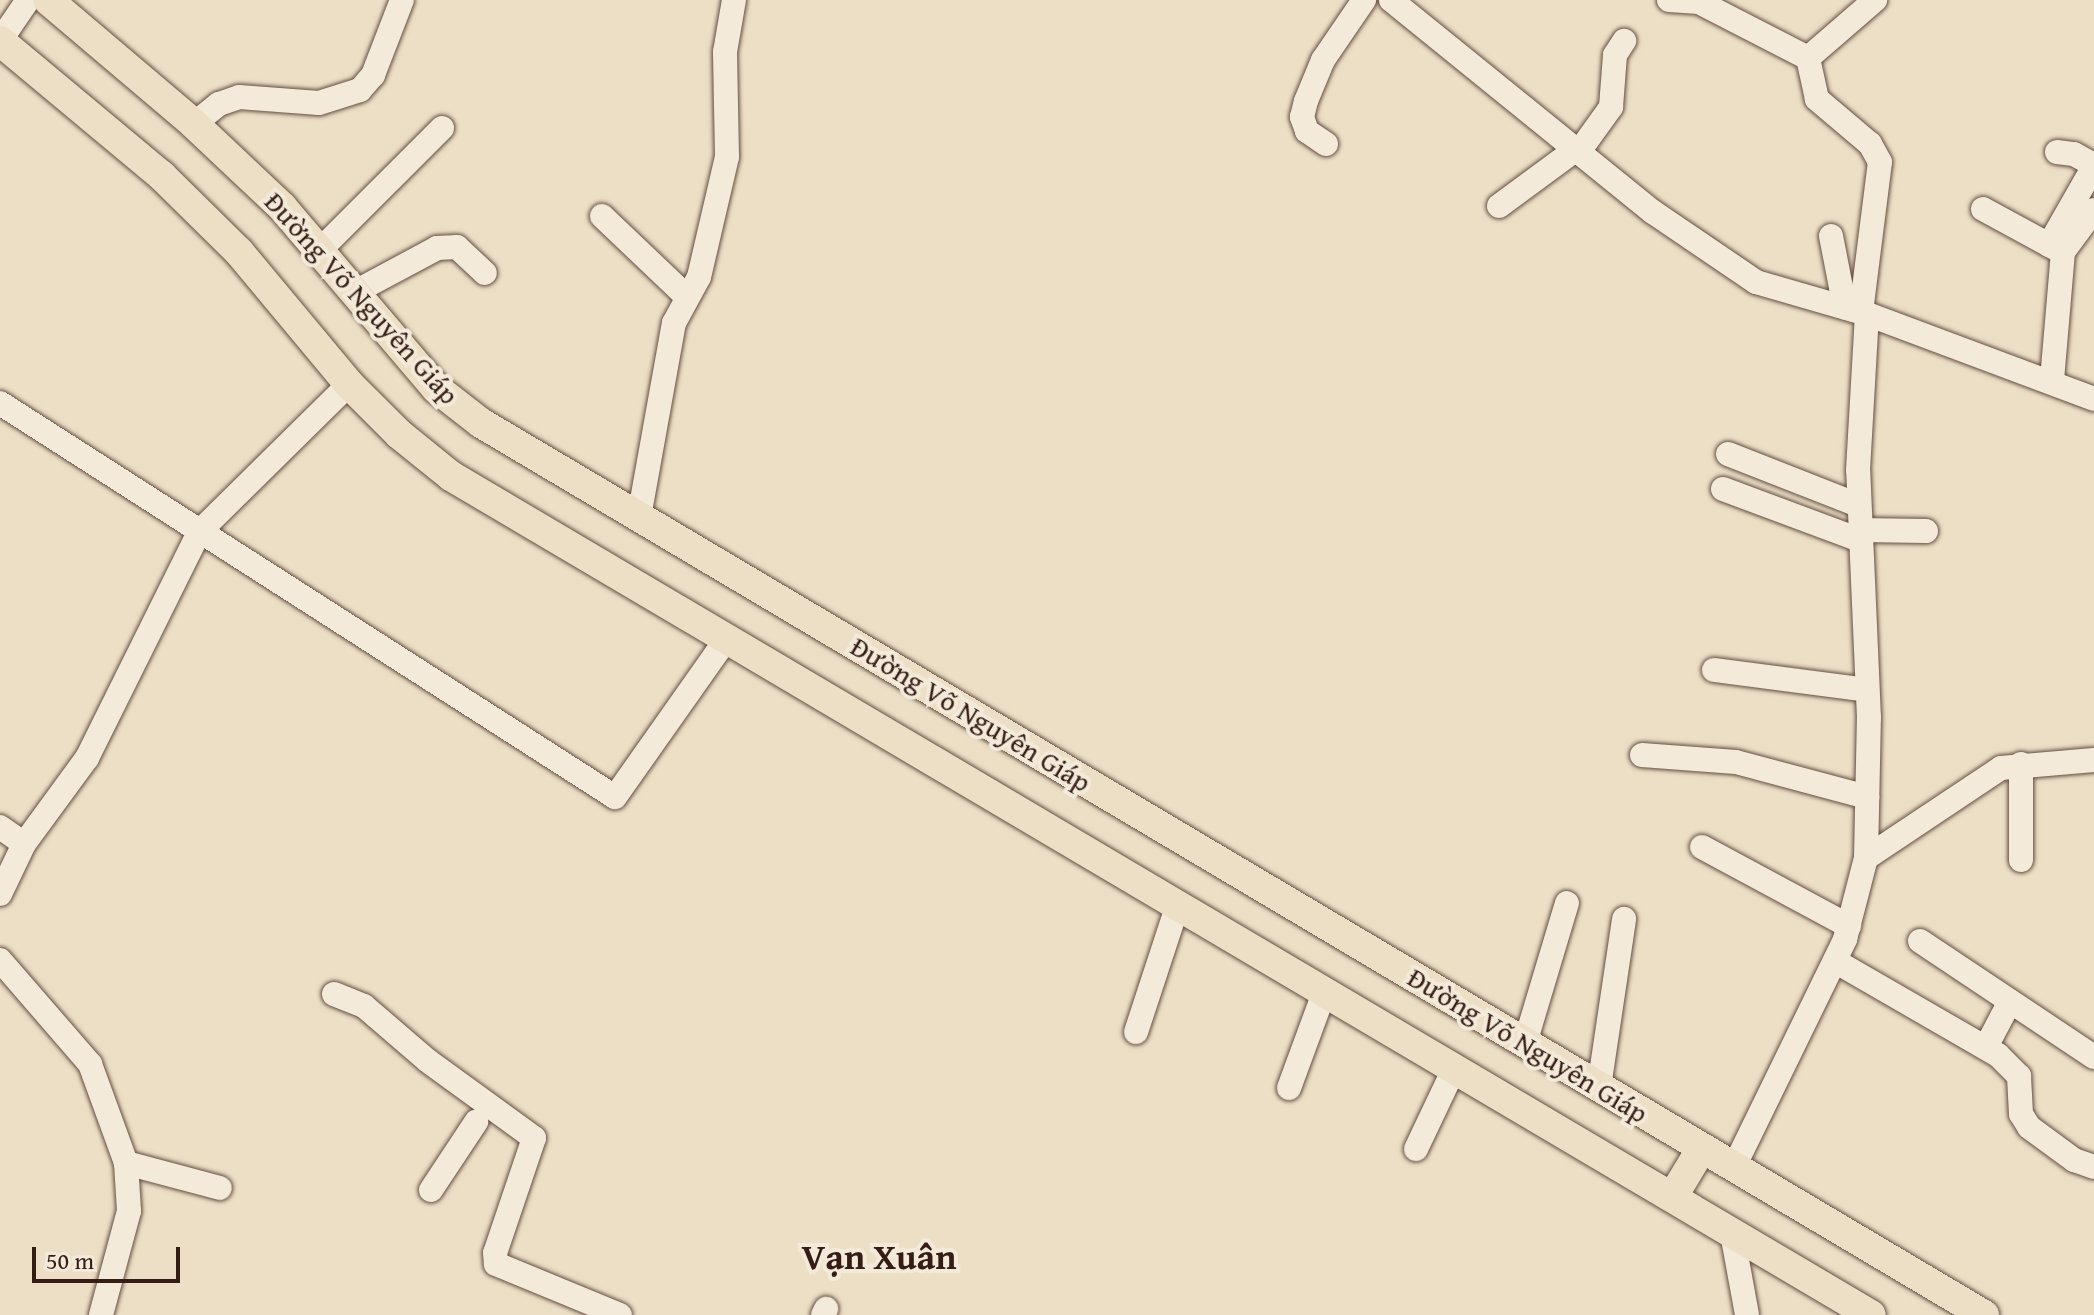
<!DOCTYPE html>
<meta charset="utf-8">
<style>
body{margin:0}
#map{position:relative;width:2094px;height:1315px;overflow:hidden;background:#eddfc6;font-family:"Gentium Book Plus",serif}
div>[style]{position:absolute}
.roads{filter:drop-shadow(0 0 2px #634e41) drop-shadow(0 0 2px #634e41)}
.minor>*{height:24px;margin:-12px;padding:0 12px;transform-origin:12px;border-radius:12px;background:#f3eada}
.major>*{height:30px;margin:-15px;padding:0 15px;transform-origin:15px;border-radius:15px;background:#eddfc6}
span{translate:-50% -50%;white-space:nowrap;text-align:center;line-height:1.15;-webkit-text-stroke:8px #f3eada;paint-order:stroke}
.street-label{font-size:28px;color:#351d15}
.district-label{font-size:36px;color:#351d15;font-weight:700}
.scale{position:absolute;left:32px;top:1247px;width:148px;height:36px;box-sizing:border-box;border:4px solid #351d15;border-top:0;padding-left:10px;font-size:24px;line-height:28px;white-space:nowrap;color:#351d15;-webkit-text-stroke:6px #f3eada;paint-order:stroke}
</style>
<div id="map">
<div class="roads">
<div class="minor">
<i style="left:1391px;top:0;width:337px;rotate:39deg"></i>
<i style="left:1653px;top:212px;width:125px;rotate:34.2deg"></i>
<i style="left:1756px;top:282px;width:116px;rotate:16.1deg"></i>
<i style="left:1867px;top:314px;width:242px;rotate:20.5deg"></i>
<i style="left:1669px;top:0;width:30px;rotate:4deg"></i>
<i style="left:1699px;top:2px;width:123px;rotate:27.2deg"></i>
<i style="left:0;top:41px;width:50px;rotate:-55.7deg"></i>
<i style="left:194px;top:124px;width:32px;rotate:-39deg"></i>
<i style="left:219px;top:104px;width:21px;rotate:-19deg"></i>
<i style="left:239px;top:97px;width:80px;rotate:4.3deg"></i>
<i style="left:319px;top:103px;width:43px;rotate:-17.6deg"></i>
<i style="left:360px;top:90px;width:20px;rotate:-49deg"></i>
<i style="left:373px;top:75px;width:80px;rotate:-68.9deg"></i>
<i style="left:1326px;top:144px;width:23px;rotate:-146deg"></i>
<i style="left:1307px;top:131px;width:15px;rotate:-110deg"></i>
<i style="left:1302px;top:117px;width:16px;rotate:-76deg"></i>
<i style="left:1306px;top:101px;width:44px;rotate:-67.5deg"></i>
<i style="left:1323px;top:60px;width:73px;rotate:-55.7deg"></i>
<i style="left:2057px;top:152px;width:17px;rotate:7deg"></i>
<i style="left:2074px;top:154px;width:23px;rotate:29deg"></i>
<i style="left:1578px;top:153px;width:57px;rotate:-54.3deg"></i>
<i style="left:1611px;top:107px;width:52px;rotate:-85.6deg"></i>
<i style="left:1615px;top:55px;width:17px;rotate:-57deg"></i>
<i style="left:1499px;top:206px;width:94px;rotate:-36.4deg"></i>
<i style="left:1983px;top:209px;width:90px;rotate:28.6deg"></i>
<i style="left:602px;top:216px;width:116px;rotate:43.6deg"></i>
<i style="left:1831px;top:236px;width:73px;rotate:79deg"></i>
<i style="left:2049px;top:245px;width:91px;rotate:-60.3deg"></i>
<i style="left:319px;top:251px;width:174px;rotate:-45deg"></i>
<i style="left:355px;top:292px;width:93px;rotate:-28.2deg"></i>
<i style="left:437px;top:248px;width:20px;rotate:-3deg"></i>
<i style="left:457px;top:247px;width:38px;rotate:43deg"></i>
<i style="left:1861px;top:312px;width:151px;rotate:-82.8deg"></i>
<i style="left:1880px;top:162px;width:21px;rotate:-119deg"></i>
<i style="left:1870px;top:144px;width:70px;rotate:-139.7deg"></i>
<i style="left:1817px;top:99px;width:42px;rotate:-102.4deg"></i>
<i style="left:1808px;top:58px;width:89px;rotate:-40.9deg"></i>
<i style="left:2052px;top:380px;width:128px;rotate:-85.1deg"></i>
<i style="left:2063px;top:252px;width:52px;rotate:-53.6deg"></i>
<i style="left:0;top:403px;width:730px;rotate:32.65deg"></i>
<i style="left:615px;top:797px;width:194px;rotate:-54.8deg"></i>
<i style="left:1728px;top:454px;width:140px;rotate:21.4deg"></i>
<i style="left:1723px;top:489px;width:146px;rotate:20.4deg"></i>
<i style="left:639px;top:517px;width:197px;rotate:-79.8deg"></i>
<i style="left:674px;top:323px;width:52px;rotate:-61.5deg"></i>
<i style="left:699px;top:277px;width:123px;rotate:-76.9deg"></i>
<i style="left:727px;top:157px;width:105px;rotate:-91.1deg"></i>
<i style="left:725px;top:52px;width:53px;rotate:-80.2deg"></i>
<i style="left:1860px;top:530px;width:66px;rotate:0.9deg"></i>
<i style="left:1714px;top:670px;width:154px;rotate:7.4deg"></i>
<i style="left:1642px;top:755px;width:94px;rotate:4.3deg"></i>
<i style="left:1736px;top:762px;width:136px;rotate:15deg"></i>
<i style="left:2021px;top:764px;width:96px;rotate:90deg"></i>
<i style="left:0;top:827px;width:29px;rotate:35deg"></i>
<i style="left:1702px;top:847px;width:167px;rotate:28.3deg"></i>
<i style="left:1866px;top:858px;width:162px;rotate:-33.7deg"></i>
<i style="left:2001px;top:768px;width:93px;rotate:-4.9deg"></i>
<i style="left:0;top:894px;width:55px;rotate:-64.4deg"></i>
<i style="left:24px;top:844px;width:107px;rotate:-53.8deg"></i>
<i style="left:87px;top:758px;width:252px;rotate:-63.6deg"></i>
<i style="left:199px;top:532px;width:211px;rotate:-44.6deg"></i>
<i style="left:1920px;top:941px;width:209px;rotate:33.7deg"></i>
<i style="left:0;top:960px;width:138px;rotate:49.1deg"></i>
<i style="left:90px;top:1064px;width:105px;rotate:70deg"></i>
<i style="left:126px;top:1163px;width:48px;rotate:86.4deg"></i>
<i style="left:129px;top:1211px;width:108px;rotate:105.1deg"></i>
<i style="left:1835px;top:961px;width:188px;rotate:30deg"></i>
<i style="left:1998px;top:1055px;width:30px;rotate:45deg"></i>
<i style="left:2019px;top:1076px;width:38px;rotate:87deg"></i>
<i style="left:2021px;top:1114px;width:15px;rotate:58deg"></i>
<i style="left:2029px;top:1127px;width:56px;rotate:36.3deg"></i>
<i style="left:2074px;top:1160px;width:21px;rotate:19deg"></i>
<i style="left:334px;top:994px;width:32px;rotate:22deg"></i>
<i style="left:364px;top:1006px;width:84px;rotate:40.7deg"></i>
<i style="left:428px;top:1061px;width:131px;rotate:36deg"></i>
<i style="left:534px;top:1138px;width:121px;rotate:108.7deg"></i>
<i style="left:495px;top:1253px;width:11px;rotate:85deg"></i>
<i style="left:496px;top:1264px;width:134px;rotate:22.4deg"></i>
<i style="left:1136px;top:1032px;width:135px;rotate:-71.8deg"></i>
<i style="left:1525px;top:1043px;width:146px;rotate:-73.3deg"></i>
<i style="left:1986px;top:1047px;width:45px;rotate:-62.3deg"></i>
<i style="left:1599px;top:1087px;width:170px;rotate:-81.5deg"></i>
<i style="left:1289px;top:1088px;width:104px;rotate:-69.8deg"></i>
<i style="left:1416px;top:1149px;width:91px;rotate:-64.6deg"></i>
<i style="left:126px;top:1163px;width:97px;rotate:14.9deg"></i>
<i style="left:1734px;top:1167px;width:254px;rotate:-64deg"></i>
<i style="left:1845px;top:939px;width:84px;rotate:-75.5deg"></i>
<i style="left:1866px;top:858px;width:140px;rotate:-88.8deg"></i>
<i style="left:1869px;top:718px;width:248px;rotate:-92.5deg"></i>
<i style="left:1858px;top:470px;width:156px;rotate:-86.7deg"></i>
<i style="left:431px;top:1190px;width:82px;rotate:-56.5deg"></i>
<i style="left:1732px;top:1233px;width:83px;rotate:79.6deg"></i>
<i style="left:823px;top:1315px;width:7px;rotate:-63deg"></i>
</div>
<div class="major">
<i style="left:48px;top:0;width:192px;rotate:40.3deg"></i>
<i style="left:194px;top:124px;width:121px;rotate:43.3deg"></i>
<i style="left:282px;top:207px;width:238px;rotate:49.6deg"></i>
<i style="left:436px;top:388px;width:57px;rotate:37.9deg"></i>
<i style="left:481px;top:423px;width:1748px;rotate:30.69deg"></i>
<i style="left:0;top:41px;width:211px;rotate:39.8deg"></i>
<i style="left:162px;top:176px;width:108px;rotate:44.6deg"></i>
<i style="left:239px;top:252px;width:172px;rotate:50.2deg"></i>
<i style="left:349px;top:384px;width:71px;rotate:45deg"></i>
<i style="left:399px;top:434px;width:67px;rotate:38.9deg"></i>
<i style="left:451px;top:476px;width:1649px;rotate:30.58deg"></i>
<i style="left:1673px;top:1196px;width:56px;rotate:-58.9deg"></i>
</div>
</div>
<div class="street-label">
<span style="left:362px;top:298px;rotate:48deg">Đường Võ Nguyên Giáp</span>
<span style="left:971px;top:714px;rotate:31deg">Đường Võ Nguyên Giáp</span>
<span style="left:1528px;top:1045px;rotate:31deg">Đường Võ Nguyên Giáp</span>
</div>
<div class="district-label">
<span style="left:879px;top:1256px">Vạn Xuân</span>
</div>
<div class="scale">50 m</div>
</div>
